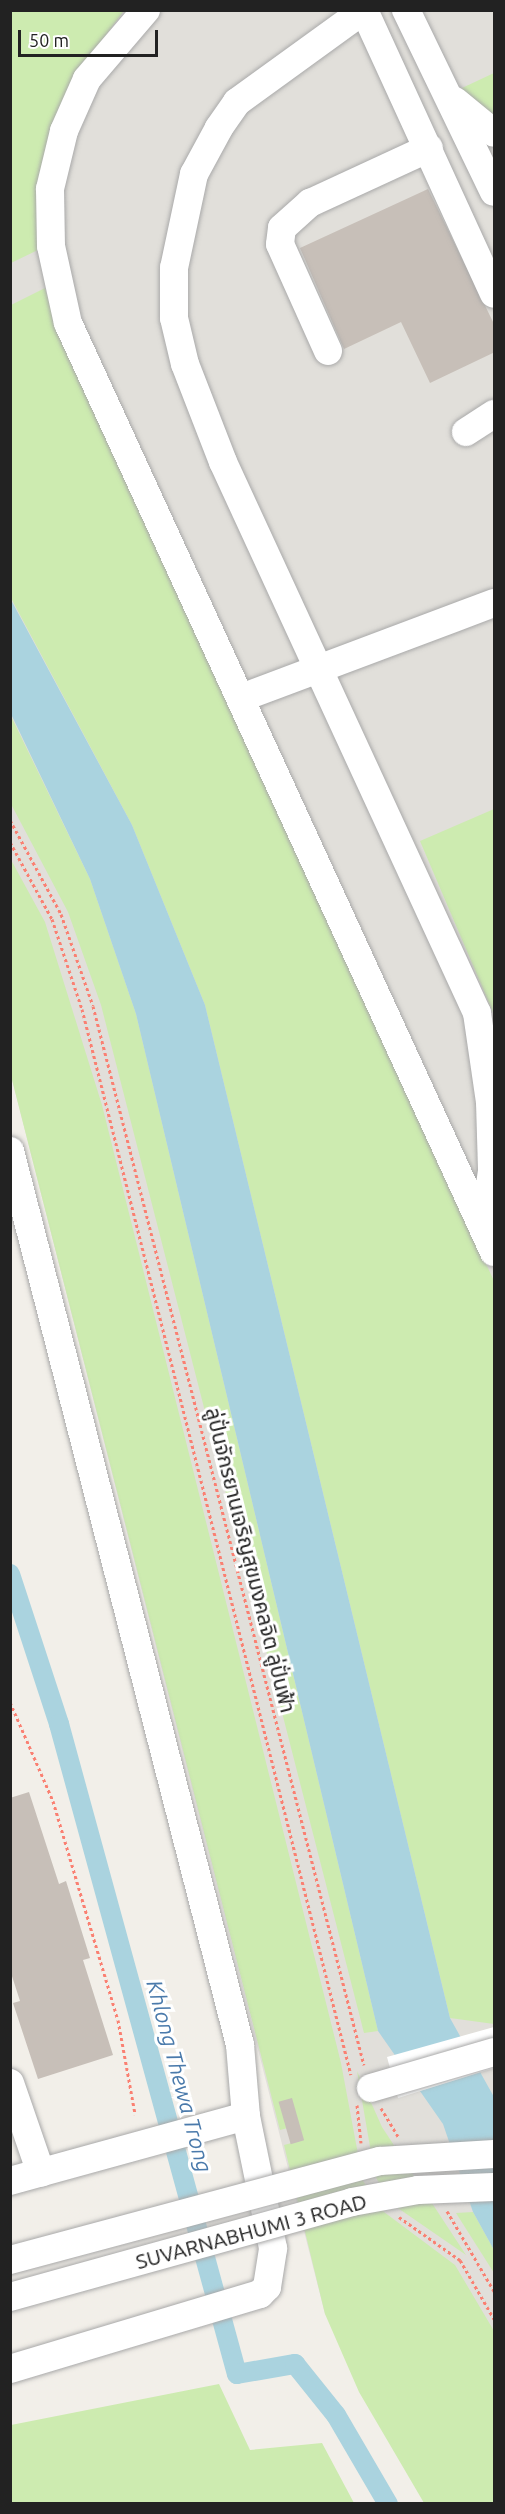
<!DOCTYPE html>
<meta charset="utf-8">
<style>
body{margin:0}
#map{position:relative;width:505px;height:2514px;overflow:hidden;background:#f2efe9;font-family:Ubuntu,"Noto Sans Thai",sans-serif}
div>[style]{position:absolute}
.airport>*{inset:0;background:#e1dfda}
.grass>*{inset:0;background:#cdebb0}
.water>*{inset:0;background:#aad3df}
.pier>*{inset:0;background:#fff}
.canal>*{height:20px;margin:-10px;padding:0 10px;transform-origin:10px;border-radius:10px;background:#aad3df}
.building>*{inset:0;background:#c7bfb8;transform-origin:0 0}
.path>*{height:3px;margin-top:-1.5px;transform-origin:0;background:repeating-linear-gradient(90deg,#fa8072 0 3px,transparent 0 6px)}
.roads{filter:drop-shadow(0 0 2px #a9a9a9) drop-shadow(0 0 2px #a9a9a9)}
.minor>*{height:28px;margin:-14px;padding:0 14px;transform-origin:14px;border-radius:14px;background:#fff}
.bridges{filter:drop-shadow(0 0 2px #a9a9a9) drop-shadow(0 0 2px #a9a9a9)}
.minor-bridge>*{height:28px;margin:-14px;padding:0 14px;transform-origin:14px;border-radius:14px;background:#fff}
span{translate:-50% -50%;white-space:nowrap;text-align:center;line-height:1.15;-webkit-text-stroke:6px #fff;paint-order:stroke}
.street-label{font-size:21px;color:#222}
.water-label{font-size:22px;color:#4a7aab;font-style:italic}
.frame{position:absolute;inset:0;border:12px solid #222;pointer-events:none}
.scale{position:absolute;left:18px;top:30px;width:140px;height:27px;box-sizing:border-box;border:3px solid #222;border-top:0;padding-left:8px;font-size:18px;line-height:21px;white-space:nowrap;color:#222;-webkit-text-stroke:4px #fff;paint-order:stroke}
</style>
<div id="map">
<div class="airport">
<i style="clip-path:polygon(10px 11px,494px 11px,494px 2503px,325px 2314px,11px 1075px)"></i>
</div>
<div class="grass">
<i style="clip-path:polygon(11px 11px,124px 11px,77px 73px,40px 249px,11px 263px)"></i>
<i style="clip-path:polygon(494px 73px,494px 146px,462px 88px)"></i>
<i style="clip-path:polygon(45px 288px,59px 337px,494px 1281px,494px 2024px,450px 2018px,205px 1005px,132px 825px,11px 598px,11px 305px)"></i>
<i style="clip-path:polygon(10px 714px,90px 879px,136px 1014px,378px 2031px,364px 2033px,101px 1005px,68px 912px,11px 804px)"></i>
<i style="clip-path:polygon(494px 809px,494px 1015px,420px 841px)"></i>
<i style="clip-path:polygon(10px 858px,45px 922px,102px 1105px,341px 2063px,363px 2181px,384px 2212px,455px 2265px,494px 2331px,494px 2503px,424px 2503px,359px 2392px,325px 2314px,284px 2145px,303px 2140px,299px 2125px,280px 2130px,11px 1076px)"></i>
<i style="clip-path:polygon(357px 2071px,382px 2127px,466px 2255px,392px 2204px,375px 2176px)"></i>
<i style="clip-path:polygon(473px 2212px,494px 2250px,494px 2273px,456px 2213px)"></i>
<i style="clip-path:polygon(219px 2384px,250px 2450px,322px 2443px,354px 2503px,11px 2503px,11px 2425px)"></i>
</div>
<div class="water">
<i style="clip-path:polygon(10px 598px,132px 825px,205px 1005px,450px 2018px,494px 2097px,494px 2250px,473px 2212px,443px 2124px,378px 2031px,136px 1014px,90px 879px,11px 714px)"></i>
</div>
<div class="pier">
<i style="clip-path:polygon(494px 2027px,494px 2068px,398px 2098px,387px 2057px)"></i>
</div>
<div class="canal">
<i style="left:10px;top:1574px;width:158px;rotate:71.9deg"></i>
<i style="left:59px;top:1724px;width:674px;rotate:74.69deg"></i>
<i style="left:237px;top:2374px;width:59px;rotate:-9.8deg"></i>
<i style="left:295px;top:2364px;width:65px;rotate:51.2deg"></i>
<i style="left:336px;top:2415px;width:103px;rotate:59.7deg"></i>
</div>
<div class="building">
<i style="clip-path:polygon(428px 189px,495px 326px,495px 352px,430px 383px,401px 322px,344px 349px,300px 248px)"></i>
<i style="clip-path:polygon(29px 1792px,59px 1884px,66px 1881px,90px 1958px,83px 1960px,113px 2055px,38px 2079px,13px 2003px,20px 2001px,10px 1970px,10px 1798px)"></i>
<i style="left:292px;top:2098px;width:44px;height:14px;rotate:74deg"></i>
</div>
<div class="path">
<i style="left:10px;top:820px;width:107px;rotate:61.5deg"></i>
<i style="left:61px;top:914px;width:97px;rotate:70.8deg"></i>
<i style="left:93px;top:1006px;width:1093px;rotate:75.65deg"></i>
<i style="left:10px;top:842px;width:88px;rotate:61.4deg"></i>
<i style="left:52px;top:919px;width:95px;rotate:71.6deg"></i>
<i style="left:82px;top:1009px;width:1099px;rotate:75.84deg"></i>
<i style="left:10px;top:1702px;width:108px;rotate:66.5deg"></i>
<i style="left:53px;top:1801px;width:228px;rotate:73.5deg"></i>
<i style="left:118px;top:2020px;width:96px;rotate:79.7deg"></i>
<i style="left:357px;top:2105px;width:38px;rotate:84deg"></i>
<i style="left:381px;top:2108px;width:35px;rotate:59deg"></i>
<i style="left:447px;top:2211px;width:93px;rotate:59.6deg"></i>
<i style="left:399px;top:2217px;width:75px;rotate:35.2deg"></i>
<i style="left:460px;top:2260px;width:68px;rotate:60deg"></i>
</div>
<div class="roads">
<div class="minor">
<i style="left:146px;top:10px;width:91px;rotate:130.5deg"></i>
<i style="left:87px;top:79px;width:57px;rotate:113.9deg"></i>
<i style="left:64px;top:131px;width:60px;rotate:103.6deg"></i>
<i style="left:50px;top:189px;width:57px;rotate:89deg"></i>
<i style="left:51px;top:246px;width:79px;rotate:77.6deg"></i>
<i style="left:68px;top:323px;width:1022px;rotate:65.37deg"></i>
<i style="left:364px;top:10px;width:157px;rotate:144.1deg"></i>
<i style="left:237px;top:102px;width:32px;rotate:125deg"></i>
<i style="left:219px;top:128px;width:52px;rotate:118.5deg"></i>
<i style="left:194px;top:174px;width:96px;rotate:102deg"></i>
<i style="left:174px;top:268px;width:50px;rotate:90deg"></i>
<i style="left:174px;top:318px;width:47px;rotate:76.6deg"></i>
<i style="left:185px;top:364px;width:105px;rotate:68.8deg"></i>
<i style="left:223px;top:462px;width:607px;rotate:65.25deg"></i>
<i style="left:477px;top:1013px;width:90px;rotate:81.7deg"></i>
<i style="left:490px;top:1102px;width:69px;rotate:88.3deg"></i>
<i style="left:492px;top:1171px;width:54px;rotate:98.6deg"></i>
<i style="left:364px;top:10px;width:312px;rotate:65.4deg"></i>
<i style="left:406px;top:10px;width:202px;rotate:64.2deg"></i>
<i style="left:455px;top:101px;width:50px;rotate:39.4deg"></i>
<i style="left:328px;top:351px;width:117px;rotate:-114.2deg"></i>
<i style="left:280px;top:244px;width:16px;rotate:-83deg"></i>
<i style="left:282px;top:228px;width:38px;rotate:-42deg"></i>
<i style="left:310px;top:203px;width:131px;rotate:-24.8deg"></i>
<i style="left:466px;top:432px;width:33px;rotate:-33deg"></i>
<i style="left:241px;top:698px;width:270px;rotate:-20.6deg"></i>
<i style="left:10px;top:1151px;width:923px;rotate:75.57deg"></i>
<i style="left:240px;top:2045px;width:71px;rotate:85.2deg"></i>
<i style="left:246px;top:2116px;width:245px;rotate:164.6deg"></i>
<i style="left:10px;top:2083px;width:95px;rotate:71deg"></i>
<i style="left:371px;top:2088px;width:128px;rotate:-16.3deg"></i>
<i style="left:10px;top:2369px;width:261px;rotate:-16.7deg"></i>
<i style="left:260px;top:2294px;width:10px;rotate:-45deg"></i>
<i style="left:267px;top:2287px;width:39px;rotate:-81deg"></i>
<i style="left:273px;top:2248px;width:135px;rotate:-101.6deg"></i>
</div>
</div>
<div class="bridges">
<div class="minor-bridge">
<i style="left:10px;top:2260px;width:383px;rotate:-15deg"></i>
<i style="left:380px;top:2161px;width:114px;rotate:-3.5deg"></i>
<i style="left:10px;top:2297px;width:355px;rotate:-15.5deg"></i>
<i style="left:352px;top:2202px;width:67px;rotate:-10.3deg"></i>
<i style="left:418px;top:2190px;width:76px;rotate:-2.3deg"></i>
</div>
</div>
<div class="street-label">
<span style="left:251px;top:1560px;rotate:76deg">ลู่ปั่นจักรยานเจริญสุขมงคลจิต ลู่ปั่นฟ้า</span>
<span style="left:251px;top:2231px;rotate:-15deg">SUVARNABHUMI 3 ROAD</span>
</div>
<div class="water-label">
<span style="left:180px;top:2076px;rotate:75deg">Khlong Thewa Trong</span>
</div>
<div class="frame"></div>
<div class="scale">50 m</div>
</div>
